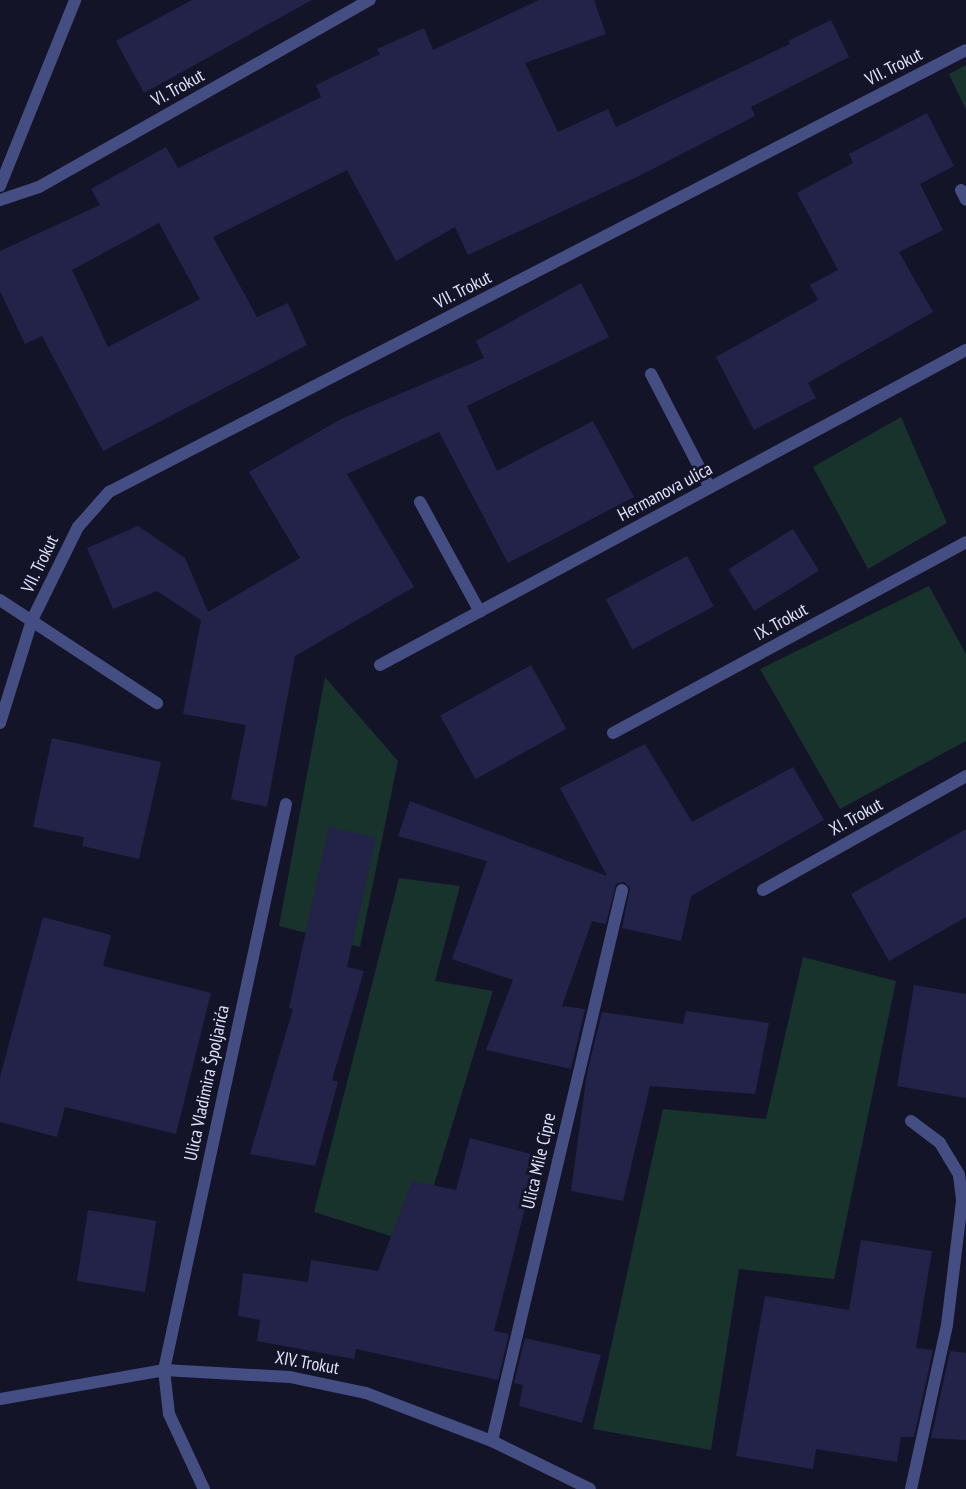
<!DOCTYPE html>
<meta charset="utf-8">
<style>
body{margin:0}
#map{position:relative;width:966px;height:1489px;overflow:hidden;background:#141429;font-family:"PT Sans Narrow",sans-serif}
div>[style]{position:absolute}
.green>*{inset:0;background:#18322c}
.building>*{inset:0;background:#232248;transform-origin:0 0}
.service>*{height:12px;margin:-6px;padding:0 6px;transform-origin:6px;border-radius:6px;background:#454e83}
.minor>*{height:12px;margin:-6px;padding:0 6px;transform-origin:6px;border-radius:6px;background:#454e83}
span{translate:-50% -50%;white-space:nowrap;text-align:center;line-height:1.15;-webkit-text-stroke:6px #141429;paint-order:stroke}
.street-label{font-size:18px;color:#e0e2fb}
</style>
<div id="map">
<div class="green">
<i style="clip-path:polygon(966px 65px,966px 110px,949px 74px)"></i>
<i style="clip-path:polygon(901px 417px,947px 523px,868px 569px,813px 467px)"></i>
<i style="clip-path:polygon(929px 586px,966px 654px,966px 741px,840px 809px,760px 669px)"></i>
<i style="clip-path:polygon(325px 677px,398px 761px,360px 947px,279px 926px)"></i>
<i style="clip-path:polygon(399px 878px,460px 886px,435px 981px,493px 991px,416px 1244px,314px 1212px)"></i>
<i style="clip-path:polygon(803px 957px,896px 981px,834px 1279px,739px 1269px,711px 1450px,593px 1429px,663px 1109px,766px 1119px)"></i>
</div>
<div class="building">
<i style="clip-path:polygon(192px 0,312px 0,144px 93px,116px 41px)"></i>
<i style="clip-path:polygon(evenodd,539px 0,594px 0,606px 34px,525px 63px,558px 132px,608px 109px,616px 127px,790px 44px,788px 41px,831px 20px,849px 57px,751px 107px,755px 116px,639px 176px,468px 255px,455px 227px,396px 261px,347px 170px,213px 237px,257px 317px,288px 303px,307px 345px,103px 451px,42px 336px,25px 344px,0 291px,0 251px,100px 205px,91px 189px,166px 147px,178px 168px,321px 97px,316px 85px,380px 54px,377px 49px,424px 28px,433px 50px,539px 0,159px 223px,200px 299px,108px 347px,72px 270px,159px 223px)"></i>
<i style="clip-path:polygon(927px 113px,954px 166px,920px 184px,943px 230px,899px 252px,933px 312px,808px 383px,816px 398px,754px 430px,716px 357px,818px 300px,810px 285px,838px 270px,797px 193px,853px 163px,849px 154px)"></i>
<i style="clip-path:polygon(581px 283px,609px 337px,467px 406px,497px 471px,593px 421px,634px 497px,508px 563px,439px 432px,347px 474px,414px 587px,295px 656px,267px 807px,231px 799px,246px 725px,183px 714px,201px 620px,157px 591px,113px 609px,87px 548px,138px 526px,185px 558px,208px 612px,300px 558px,249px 472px,341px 419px,484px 358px,476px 341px)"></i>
<i style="left:793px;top:529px;width:49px;height:76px;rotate:58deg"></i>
<i style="left:687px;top:556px;width:57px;height:92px;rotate:62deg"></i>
<i style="left:531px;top:665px;width:73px;height:104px;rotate:61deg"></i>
<i style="clip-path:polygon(52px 738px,161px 762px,139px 859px,82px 846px,84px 837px,33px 827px)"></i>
<i style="clip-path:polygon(645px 744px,692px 822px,793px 767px,824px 820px,691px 896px,681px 941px,622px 928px,630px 888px,624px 882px,616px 884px,606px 924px,592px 921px,562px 1006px,585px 1009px,571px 1069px,486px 1050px,513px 980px,452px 959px,487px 861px,398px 836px,410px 801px,607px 876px,560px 788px)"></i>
<i style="clip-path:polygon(329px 827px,376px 838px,347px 967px,364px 971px,332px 1080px,338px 1082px,315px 1166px,250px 1154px,293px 1009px,289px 1008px)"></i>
<i style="clip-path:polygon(966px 829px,966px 917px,889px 961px,851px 894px)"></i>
<i style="clip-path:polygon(43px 917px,111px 935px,103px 966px,211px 993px,176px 1134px,65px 1107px,57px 1137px,0 1122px,0 1077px)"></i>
<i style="clip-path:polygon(914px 985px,966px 994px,966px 1098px,897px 1086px)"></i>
<i style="clip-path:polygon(686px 1011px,769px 1023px,755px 1094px,650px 1086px,623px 1201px,571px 1191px,587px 1073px,602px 1012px,683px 1024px)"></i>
<i style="clip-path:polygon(470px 1138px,538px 1156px,494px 1331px,509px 1334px,498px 1380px,356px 1349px,354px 1359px,257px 1341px,260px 1320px,238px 1316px,243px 1273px,308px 1282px,311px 1260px,378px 1271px,412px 1181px,456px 1190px)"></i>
<i style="left:88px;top:1210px;width:69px;height:72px;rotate:9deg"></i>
<i style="clip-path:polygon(861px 1240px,932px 1251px,916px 1348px,933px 1350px,914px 1437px,901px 1437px,897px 1462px,816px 1449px,813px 1469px,736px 1456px,765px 1296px,849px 1310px)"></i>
<i style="clip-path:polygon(525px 1338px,601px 1355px,582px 1423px,519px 1406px,523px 1385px,514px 1383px)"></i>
<i style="clip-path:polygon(950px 1351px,966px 1353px,966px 1440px,931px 1438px)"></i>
</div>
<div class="service">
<i style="left:961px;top:190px;width:11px;rotate:63deg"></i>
<i style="left:651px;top:374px;width:128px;rotate:62.6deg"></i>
<i style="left:420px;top:502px;width:125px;rotate:61.4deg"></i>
<i style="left:0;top:600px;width:188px;rotate:33.3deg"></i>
<i style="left:911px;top:1121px;width:36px;rotate:37deg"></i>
<i style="left:940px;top:1143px;width:37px;rotate:59deg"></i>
<i style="left:959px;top:1175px;width:26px;rotate:83deg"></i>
<i style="left:962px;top:1201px;width:125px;rotate:96.9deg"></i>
<i style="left:947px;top:1325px;width:168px;rotate:102.4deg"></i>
<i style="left:164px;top:1370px;width:44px;rotate:83.5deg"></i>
<i style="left:169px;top:1414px;width:83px;rotate:65deg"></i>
</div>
<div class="minor">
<i style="left:0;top:186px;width:201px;rotate:-68deg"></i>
<i style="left:0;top:200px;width:41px;rotate:-18.4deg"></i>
<i style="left:39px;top:187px;width:380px;rotate:-29.5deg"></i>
<i style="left:380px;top:665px;width:665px;rotate:-28.26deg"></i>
<i style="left:0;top:723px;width:108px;rotate:-72.7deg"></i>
<i style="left:32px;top:620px;width:104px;rotate:-63.7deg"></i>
<i style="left:78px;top:527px;width:47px;rotate:-48.5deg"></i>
<i style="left:109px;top:492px;width:964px;rotate:-27.28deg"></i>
<i style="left:613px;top:733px;width:401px;rotate:-28.4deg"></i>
<i style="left:763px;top:890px;width:233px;rotate:-29.3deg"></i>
<i style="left:164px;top:1370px;width:579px;rotate:-77.84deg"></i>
<i style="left:0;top:1399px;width:167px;rotate:-10deg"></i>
<i style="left:164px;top:1370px;width:126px;rotate:3.2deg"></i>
<i style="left:290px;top:1377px;width:78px;rotate:11.9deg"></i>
<i style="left:366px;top:1393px;width:135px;rotate:20.9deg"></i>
<i style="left:492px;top:1441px;width:109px;rotate:26.1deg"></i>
<i style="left:492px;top:1441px;width:566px;rotate:-76.72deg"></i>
</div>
<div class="street-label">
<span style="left:894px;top:67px;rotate:-27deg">VII. Trokut</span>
<span style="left:178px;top:88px;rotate:-29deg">VI. Trokut</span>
<span style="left:463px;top:290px;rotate:-27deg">VII. Trokut</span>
<span style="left:665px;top:492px;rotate:-28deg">Hermanova ulica</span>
<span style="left:40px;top:564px;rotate:-64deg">VII. Trokut</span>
<span style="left:781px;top:622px;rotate:-29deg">IX. Trokut</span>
<span style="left:856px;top:817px;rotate:-29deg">XI. Trokut</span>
<span style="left:207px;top:1083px;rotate:-78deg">Ulica Vladimira Špoljarića</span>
<span style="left:539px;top:1161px;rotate:-77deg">Ulica Mile Cipre</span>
<span style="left:307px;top:1363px;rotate:10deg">XIV. Trokut</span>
</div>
</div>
